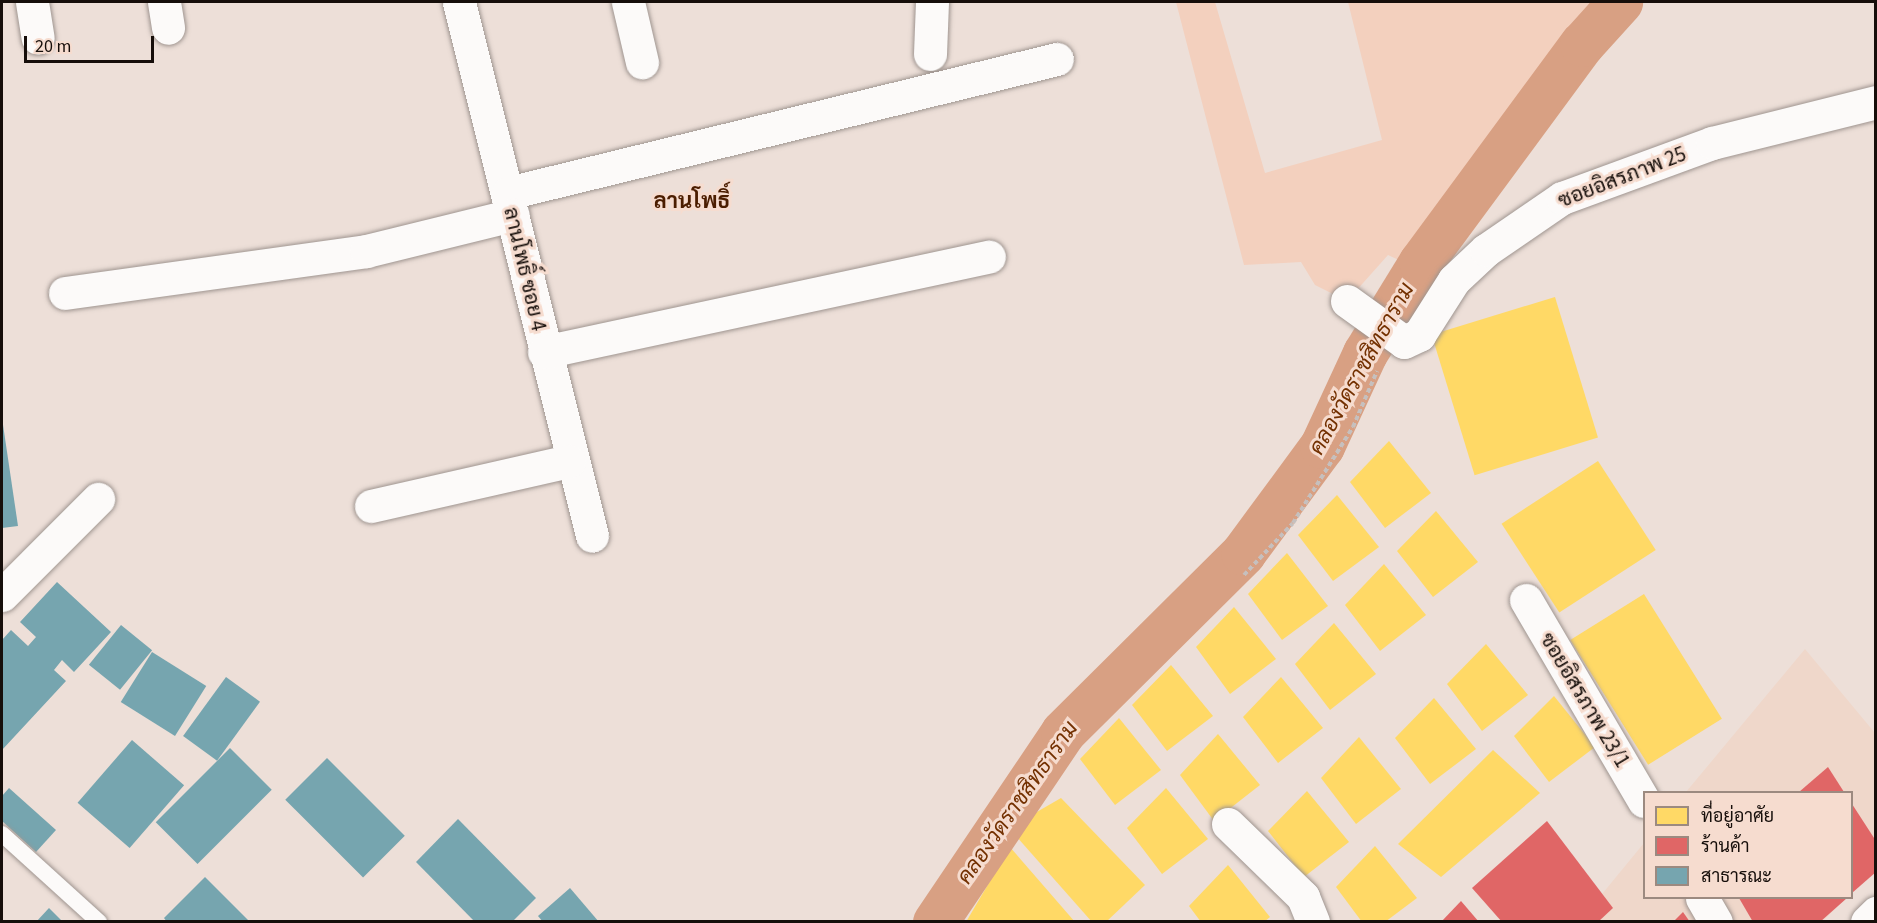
<!DOCTYPE html>
<meta charset="utf-8">
<style>
body{margin:0}
#map{position:relative;width:1877px;height:923px;overflow:hidden;background:#eddfd8;font-family:"Source Sans 3",Sarabun,sans-serif}
div>[style]{position:absolute}
.built>*{inset:0;background:#efd7ca}
.green>*{inset:0;background:#f3d0be}
.homes>*{inset:0;background:#ffd966;transform-origin:0 0}
.shops>*{inset:0;background:#e06666}
.public>*{inset:0;background:#76a5af;transform-origin:0 0}
.canal>*{height:45px;margin:-22.5px;padding:0 22.5px;transform-origin:22.5px;border-radius:22.5px;background:#d8a083}
.path>*{height:4px;margin-top:-2px;transform-origin:0;background:repeating-linear-gradient(90deg,#c6c0be 0 4.5px,transparent 0 7.5px)}
.roads{filter:drop-shadow(0 0 2px #9f9590) drop-shadow(0 0 2px #9f9590)}
.service>*{height:16px;margin:-8px;padding:0 8px;transform-origin:8px;border-radius:8px;background:#fcfaf9}
.minor>*{height:33px;margin:-16.5px;padding:0 16.5px;transform-origin:16.5px;border-radius:16.5px;background:#fcfaf9}
.secondary>*{height:33px;margin:-16.5px;padding:0 16.5px;transform-origin:16.5px;border-radius:16.5px;background:#fcfaf9}
span{translate:-50% -50%;white-space:nowrap;text-align:center;line-height:1.15;-webkit-text-stroke:6px #f6dccf;paint-order:stroke}
.street-label{font-size:21px;color:#160e0a}
.neighbourhood-label{font-size:22px;color:#4b1d00;font-weight:700}
.water-label{font-size:22px;color:#733000;font-style:italic}
.frame{position:absolute;inset:0;border:3px solid #160e0a;pointer-events:none}
.legend{position:absolute;left:1643px;top:791px;width:210px;height:108px;box-sizing:border-box;background:#f6dccf;border:2px solid #9c8a80;margin:0;padding:8px 10px;list-style:none;font-size:18px;color:#160e0a}
.legend li{display:flex;align-items:center;gap:12px;height:30px}
.legend b{width:30px;border:2px solid #9c8a80}
.scale{position:absolute;left:24px;top:36px;width:130px;height:27px;box-sizing:border-box;border:3px solid #160e0a;border-top:0;padding-left:8px;font-size:18px;line-height:21px;white-space:nowrap;color:#160e0a;-webkit-text-stroke:4px #f6dccf;paint-order:stroke}
</style>
<div id="map">
<div class="built">
<i style="clip-path:polygon(1805px 649px,1875px 733px,1875px 866px,1852px 891px,1852px 792px,1686px 792px)"></i>
<i style="clip-path:polygon(1644px 843px,1644px 898px,1846px 898px,1823px 921px,1579px 922px)"></i>
</div>
<div class="green">
<i style="clip-path:polygon(1176px 2px,1215px 2px,1265px 173px,1382px 140px,1348px 2px,1598px 2px,1403px 262px,1388px 255px,1347px 301px,1315px 285px,1301px 262px,1244px 265px)"></i>
</div>
<div class="homes">
<i style="left:1555px;top:297px;width:147px;height:129px;rotate:73deg"></i>
<i style="clip-path:polygon(1389px 441px,1431px 493px,1385px 528px,1350px 482px)"></i>
<i style="left:1598px;top:461px;width:106px;height:115px;rotate:57deg"></i>
<i style="clip-path:polygon(1337px 495px,1379px 547px,1333px 581px,1298px 535px)"></i>
<i style="clip-path:polygon(1436px 511px,1478px 562px,1433px 597px,1397px 551px)"></i>
<i style="clip-path:polygon(1287px 553px,1328px 606px,1282px 640px,1248px 594px)"></i>
<i style="clip-path:polygon(1384px 564px,1426px 615px,1380px 651px,1345px 605px)"></i>
<i style="left:1644px;top:594px;width:147px;height:87px;rotate:58deg"></i>
<i style="clip-path:polygon(1234px 607px,1276px 659px,1230px 694px,1196px 647px)"></i>
<i style="clip-path:polygon(1334px 623px,1376px 674px,1330px 710px,1295px 664px)"></i>
<i style="clip-path:polygon(1486px 644px,1528px 695px,1482px 731px,1447px 684px)"></i>
<i style="clip-path:polygon(1171px 665px,1213px 716px,1167px 751px,1132px 705px)"></i>
<i style="clip-path:polygon(1281px 677px,1323px 728px,1278px 763px,1243px 717px)"></i>
<i style="clip-path:polygon(1554px 696px,1595px 747px,1549px 782px,1514px 736px)"></i>
<i style="clip-path:polygon(1434px 698px,1476px 749px,1430px 784px,1395px 738px)"></i>
<i style="clip-path:polygon(1119px 718px,1161px 770px,1115px 805px,1080px 759px)"></i>
<i style="clip-path:polygon(1218px 734px,1260px 785px,1214px 821px,1180px 775px)"></i>
<i style="clip-path:polygon(1359px 737px,1401px 789px,1356px 824px,1321px 778px)"></i>
<i style="clip-path:polygon(1493px 750px,1540px 793px,1441px 877px,1398px 844px)"></i>
<i style="clip-path:polygon(1166px 788px,1208px 839px,1162px 874px,1127px 828px)"></i>
<i style="clip-path:polygon(1307px 791px,1349px 842px,1304px 877px,1268px 831px)"></i>
<i style="clip-path:polygon(1061px 798px,1145px 885px,1106px 922px,1092px 922px,1009px 828px)"></i>
<i style="clip-path:polygon(1375px 846px,1417px 898px,1385px 922px,1362px 922px,1336px 887px)"></i>
<i style="clip-path:polygon(1010px 847px,1075px 922px,966px 922px)"></i>
<i style="clip-path:polygon(1228px 865px,1270px 917px,1264px 922px,1201px 922px,1189px 906px)"></i>
</div>
<div class="shops">
<i style="clip-path:polygon(1828px 767px,1844px 792px,1799px 792px)"></i>
<i style="clip-path:polygon(1852px 804px,1876px 841px,1876px 872px,1852px 893px)"></i>
<i style="clip-path:polygon(1547px 821px,1613px 908px,1598px 922px,1502px 922px,1472px 888px)"></i>
<i style="clip-path:polygon(1739px 898px,1847px 898px,1820px 922px,1753px 922px)"></i>
<i style="clip-path:polygon(1461px 901px,1479px 922px,1441px 922px)"></i>
<i style="clip-path:polygon(1683px 912px,1690px 922px,1673px 922px)"></i>
</div>
<div class="public">
<i style="clip-path:polygon(2px 418px,18px 526px,2px 528px)"></i>
<i style="clip-path:polygon(57px 582px,111px 632px,74px 672px,62px 660px,54px 670px,66px 681px,2px 750px,2px 640px,11px 630px,28px 646px,36px 637px,20px 622px)"></i>
<i style="left:121px;top:625px;width:40px;height:51px;rotate:39deg"></i>
<i style="left:152px;top:652px;width:64px;height:59px;rotate:32deg"></i>
<i style="left:226px;top:677px;width:42px;height:73px;rotate:36deg"></i>
<i style="left:132px;top:740px;width:69px;height:83px;rotate:41deg"></i>
<i style="left:230px;top:748px;width:59px;height:105px;rotate:45deg"></i>
<i style="left:327px;top:758px;width:110px;height:59px;rotate:45deg"></i>
<i style="clip-path:polygon(9px 788px,56px 830px,36px 852px,2px 821px,2px 796px)"></i>
<i style="clip-path:polygon(458px 819px,536px 898px,512px 922px,475px 922px,416px 862px)"></i>
<i style="clip-path:polygon(205px 877px,250px 922px,167px 922px,164px 918px)"></i>
<i style="clip-path:polygon(570px 888px,599px 922px,543px 922px,538px 916px)"></i>
<i style="clip-path:polygon(49px 908px,63px 922px,36px 922px)"></i>
</div>
<div class="canal">
<i style="left:935px;top:922px;width:229px;rotate:-56deg"></i>
<i style="left:1063px;top:732px;width:254px;rotate:-44.8deg"></i>
<i style="left:1243px;top:553px;width:133px;rotate:-53.6deg"></i>
<i style="left:1322px;top:446px;width:102px;rotate:-65.2deg"></i>
<i style="left:1365px;top:353px;width:107px;rotate:-58.4deg"></i>
<i style="left:1421px;top:262px;width:271px;rotate:-53.6deg"></i>
<i style="left:1582px;top:44px;width:57px;rotate:-47.9deg"></i>
</div>
<div class="path">
<i style="left:1244px;top:575px;width:71px;rotate:-46.7deg"></i>
<i style="left:1293px;top:523px;width:113px;rotate:-58deg"></i>
<i style="left:1353px;top:427px;width:61px;rotate:-66.8deg"></i>
</div>
<div class="roads">
<div class="service">
<i style="left:2px;top:834px;width:131px;rotate:42.2deg"></i>
</div>
<div class="minor">
<i style="left:32px;top:2px;width:36px;rotate:81deg"></i>
<i style="left:164px;top:2px;width:26px;rotate:81deg"></i>
<i style="left:459px;top:2px;width:550px;rotate:76.01deg"></i>
<i style="left:628px;top:2px;width:62px;rotate:76.9deg"></i>
<i style="left:930px;top:54px;width:52px;rotate:-87.8deg"></i>
<i style="left:508px;top:193px;width:565px;rotate:-13.72deg"></i>
<i style="left:65px;top:293px;width:304px;rotate:-7.9deg"></i>
<i style="left:366px;top:251px;width:151px;rotate:-13.8deg"></i>
<i style="left:1347px;top:301px;width:70px;rotate:35.7deg"></i>
<i style="left:1404px;top:342px;width:17px;rotate:-25deg"></i>
<i style="left:1419px;top:335px;width:65px;rotate:-57.5deg"></i>
<i style="left:1454px;top:280px;width:44px;rotate:-43.2deg"></i>
<i style="left:1486px;top:250px;width:92px;rotate:-34.4deg"></i>
<i style="left:1562px;top:198px;width:160px;rotate:-20.1deg"></i>
<i style="left:1712px;top:143px;width:169px;rotate:-14deg"></i>
<i style="left:544px;top:352px;width:455px;rotate:-12.1deg"></i>
<i style="left:371px;top:506px;width:203px;rotate:-12.8deg"></i>
<i style="left:2px;top:595px;width:136px;rotate:-45deg"></i>
<i style="left:1526px;top:600px;width:233px;rotate:59.6deg"></i>
<i style="left:1228px;top:824px;width:105px;rotate:44.2deg"></i>
<i style="left:1303px;top:897px;width:27px;rotate:68deg"></i>
<i style="left:1702px;top:898px;width:28px;rotate:60deg"></i>
</div>
<div class="secondary">
<i style="left:1867px;top:922px;width:13px;rotate:-45deg"></i>
</div>
</div>
<div class="street-label">
<span style="left:1622px;top:177px;rotate:-21deg">ซอยอิสรภาพ 25</span>
<span style="left:525px;top:269px;rotate:77deg">ลานโพธิ์ ซอย 4</span>
<span style="left:1585px;top:700px;rotate:59deg">ซอยอิสรภาพ 23/1</span>
</div>
<div class="neighbourhood-label">
<span style="left:692px;top:202px">ลานโพธิ์</span>
</div>
<div class="water-label">
<span style="left:1362px;top:369px;rotate:-61deg">คลองวัดราชสิทธาราม</span>
<span style="left:1018px;top:803px;rotate:-55deg">คลองวัดราชสิทธาราม</span>
</div>
<div class="frame"></div>
<ul class="legend">
<li><b style="height:16px;background:#ffd966"></b>ที่อยู่อาศัย</li>
<li><b style="height:16px;background:#e06666"></b>ร้านค้า</li>
<li><b style="height:16px;background:#76a5af"></b>สาธารณะ</li>
</ul>
<div class="scale">20 m</div>
</div>
